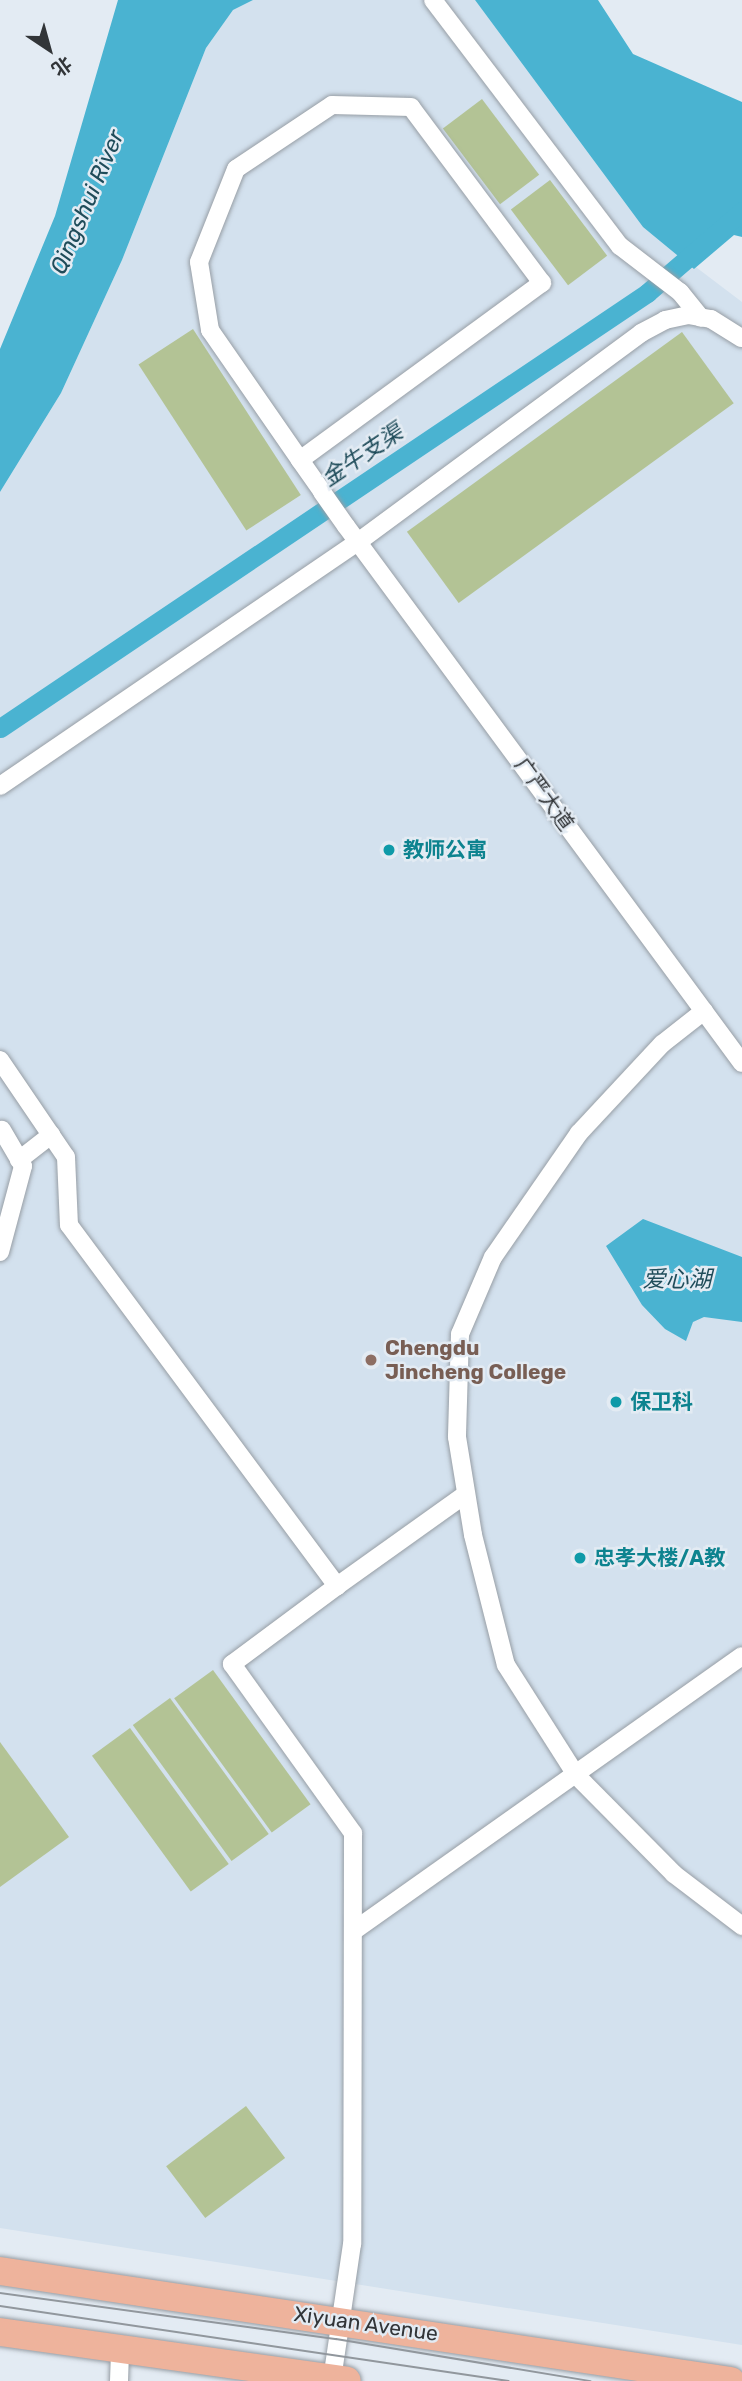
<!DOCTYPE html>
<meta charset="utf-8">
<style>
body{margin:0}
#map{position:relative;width:742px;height:2381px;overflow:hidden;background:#e3ebf3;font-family:Rubik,"Noto Sans SC",sans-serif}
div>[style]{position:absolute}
.built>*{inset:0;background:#d3e1ee}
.green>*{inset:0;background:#b3c395;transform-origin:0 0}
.water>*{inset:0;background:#4ab3d1}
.canal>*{height:19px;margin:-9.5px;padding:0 9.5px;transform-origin:9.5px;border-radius:9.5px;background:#4ab3d1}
.roads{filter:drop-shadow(0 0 2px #979ea5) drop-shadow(0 0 2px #979ea5)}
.street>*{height:18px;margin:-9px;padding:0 9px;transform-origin:9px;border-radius:9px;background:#fff}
.primary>*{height:28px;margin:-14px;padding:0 14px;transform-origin:14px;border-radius:14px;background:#eeb39c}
.tram>*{height:2px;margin:-1px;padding:0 1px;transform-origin:1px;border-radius:1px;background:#91979d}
.dots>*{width:19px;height:19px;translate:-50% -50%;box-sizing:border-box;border:4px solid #e3ebf3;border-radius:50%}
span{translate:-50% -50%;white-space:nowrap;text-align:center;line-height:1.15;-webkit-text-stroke:5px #e3ebf3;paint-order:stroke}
.street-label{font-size:21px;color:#323538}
.culture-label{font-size:21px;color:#0d838f;font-weight:700}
.left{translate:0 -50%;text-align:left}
.education-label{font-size:21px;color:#785e54;font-weight:700}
.water-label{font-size:23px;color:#1f4c5a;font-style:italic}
.north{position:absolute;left:14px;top:14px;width:70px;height:70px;-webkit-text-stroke:5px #e3ebf3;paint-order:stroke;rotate:144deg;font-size:19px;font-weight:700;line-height:28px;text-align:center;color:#323538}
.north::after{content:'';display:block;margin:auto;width:24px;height:32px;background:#323538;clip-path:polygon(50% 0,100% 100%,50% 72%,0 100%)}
</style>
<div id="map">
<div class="built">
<i style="clip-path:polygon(253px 0,475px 0,643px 227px,742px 302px,742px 2345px,0 2228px,0 492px,61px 393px,122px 260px,206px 48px,233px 10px)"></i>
</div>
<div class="green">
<i style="left:482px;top:99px;width:95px;height:49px;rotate:53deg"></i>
<i style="left:550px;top:180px;width:95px;height:49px;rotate:53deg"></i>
<i style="left:193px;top:329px;width:198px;height:65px;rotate:57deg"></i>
<i style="left:682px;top:332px;width:88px;height:340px;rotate:54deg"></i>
<i style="left:213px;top:1670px;width:166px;height:48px;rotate:54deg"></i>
<i style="left:170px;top:1698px;width:168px;height:46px;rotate:54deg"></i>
<i style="left:130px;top:1728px;width:168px;height:47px;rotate:54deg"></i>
<i style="clip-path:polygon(0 1742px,69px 1837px,0 1887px)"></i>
<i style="left:246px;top:2106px;width:65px;height:100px;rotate:53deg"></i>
</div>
<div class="water">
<i style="clip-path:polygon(118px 0,253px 0,233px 10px,206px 48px,122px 260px,61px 393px,0 492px,0 349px,55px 216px)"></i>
<i style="clip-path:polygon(475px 0,598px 0,633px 54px,742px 102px,742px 237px,734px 235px,694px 269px,643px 227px)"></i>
<i style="clip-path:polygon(643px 1219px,742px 1257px,742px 1322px,704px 1317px,693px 1322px,686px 1341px,665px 1329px,642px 1305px,606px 1246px)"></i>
</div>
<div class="canal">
<i style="left:0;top:728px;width:780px;rotate:-33.91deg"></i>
<i style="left:647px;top:293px;width:125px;rotate:-40.8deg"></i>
</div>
<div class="roads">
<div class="street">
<i style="left:433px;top:0;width:309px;rotate:52.8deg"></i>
<i style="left:620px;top:246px;width:76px;rotate:37.5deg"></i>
<i style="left:680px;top:292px;width:33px;rotate:51deg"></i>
<i style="left:300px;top:460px;width:300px;rotate:-36.2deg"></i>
<i style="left:542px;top:283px;width:219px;rotate:-126.7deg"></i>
<i style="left:411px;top:107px;width:79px;rotate:-178.5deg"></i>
<i style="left:332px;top:105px;width:115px;rotate:146.3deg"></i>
<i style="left:236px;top:169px;width:100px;rotate:111.7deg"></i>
<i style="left:199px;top:262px;width:69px;rotate:80.8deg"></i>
<i style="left:210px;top:330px;width:158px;rotate:55.3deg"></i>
<i style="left:300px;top:460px;width:39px;rotate:55deg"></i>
<i style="left:322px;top:492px;width:42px;rotate:54.8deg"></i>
<i style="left:346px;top:526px;width:667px;rotate:53.59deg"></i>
<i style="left:0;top:786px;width:433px;rotate:-34.3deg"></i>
<i style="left:358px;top:542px;width:352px;rotate:-36.4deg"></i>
<i style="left:641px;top:333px;width:27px;rotate:-28deg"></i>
<i style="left:665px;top:320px;width:24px;rotate:-12deg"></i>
<i style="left:688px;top:315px;width:23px;rotate:10deg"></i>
<i style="left:711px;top:319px;width:36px;rotate:32deg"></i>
<i style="left:704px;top:1011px;width:53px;rotate:141.8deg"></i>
<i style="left:662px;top:1044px;width:122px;rotate:133deg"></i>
<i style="left:579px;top:1133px;width:151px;rotate:124.7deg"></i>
<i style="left:493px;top:1257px;width:84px;rotate:113.2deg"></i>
<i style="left:460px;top:1334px;width:103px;rotate:91.7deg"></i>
<i style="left:457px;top:1437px;width:99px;rotate:80.7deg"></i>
<i style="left:473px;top:1535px;width:134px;rotate:75.8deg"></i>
<i style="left:506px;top:1665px;width:130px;rotate:57.5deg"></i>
<i style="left:576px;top:1775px;width:139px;rotate:45.3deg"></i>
<i style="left:674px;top:1874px;width:86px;rotate:37.4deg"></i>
<i style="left:0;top:1060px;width:117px;rotate:55.8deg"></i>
<i style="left:66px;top:1157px;width:68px;rotate:87.5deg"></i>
<i style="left:69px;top:1225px;width:450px;rotate:53.4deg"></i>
<i style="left:337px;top:1586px;width:131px;rotate:143.4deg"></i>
<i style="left:232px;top:1664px;width:208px;rotate:54.4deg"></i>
<i style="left:353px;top:1833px;width:411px;rotate:90.1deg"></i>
<i style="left:352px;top:2244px;width:136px;rotate:98.4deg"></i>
<i style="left:19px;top:1160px;width:41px;rotate:-38deg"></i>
<i style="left:0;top:1252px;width:89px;rotate:-75deg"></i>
<i style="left:23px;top:1166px;width:42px;rotate:-120.3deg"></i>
<i style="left:337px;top:1586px;width:158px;rotate:-35.5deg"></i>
<i style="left:355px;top:1930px;width:474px;rotate:-35.3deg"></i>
<i style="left:119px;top:2381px;width:30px;rotate:-88deg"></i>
</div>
<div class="primary">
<i style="left:0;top:2271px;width:739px;rotate:8.56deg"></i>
<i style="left:0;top:2332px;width:350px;rotate:8deg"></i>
</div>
</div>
<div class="tram">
<i style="left:0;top:2293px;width:339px;rotate:7.8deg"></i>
<i style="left:336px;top:2339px;width:258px;rotate:9.4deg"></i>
<i style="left:0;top:2306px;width:514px;rotate:8.38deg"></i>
</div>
<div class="dots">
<i style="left:389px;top:850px;background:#0f9aa8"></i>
<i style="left:371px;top:1360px;background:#8d6e63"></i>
<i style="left:616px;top:1402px;background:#0f9aa8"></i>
<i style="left:580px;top:1558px;background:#0f9aa8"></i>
</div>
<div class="street-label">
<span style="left:544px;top:794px;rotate:54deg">广严大道</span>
<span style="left:366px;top:2324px;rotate:8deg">Xiyuan Avenue</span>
</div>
<div class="culture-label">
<span class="left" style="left:403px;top:850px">教师公寓</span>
<span class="left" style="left:630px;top:1402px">保卫科</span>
<span class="left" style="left:594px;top:1558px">忠孝大楼/A教</span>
</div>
<div class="education-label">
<span class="left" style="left:385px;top:1360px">Chengdu<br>Jincheng College</span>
</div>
<div class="water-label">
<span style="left:87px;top:202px;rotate:-67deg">Qingshui River</span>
<span style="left:362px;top:455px;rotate:-34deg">金牛支渠</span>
<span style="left:677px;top:1279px">爱心湖</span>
</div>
<div class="north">北</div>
</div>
